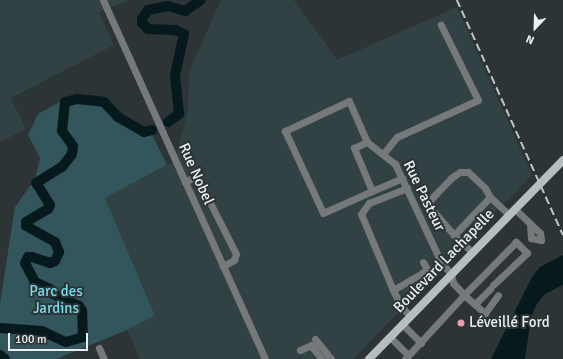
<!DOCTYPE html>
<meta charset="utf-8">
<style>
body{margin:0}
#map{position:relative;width:563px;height:359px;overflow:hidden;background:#2c3436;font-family:Signika,sans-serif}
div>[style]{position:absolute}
.built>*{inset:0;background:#314144}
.green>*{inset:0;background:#32565b}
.water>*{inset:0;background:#06191c}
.river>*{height:10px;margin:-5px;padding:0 5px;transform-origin:5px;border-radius:5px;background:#06191c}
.minor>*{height:7px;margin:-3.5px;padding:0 3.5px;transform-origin:3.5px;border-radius:3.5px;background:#757979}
.major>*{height:8px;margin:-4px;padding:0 4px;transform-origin:4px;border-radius:4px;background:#b6bec0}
.rail>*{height:1.5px;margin-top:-0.75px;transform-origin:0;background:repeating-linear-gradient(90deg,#bfc5c6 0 8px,transparent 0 12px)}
.dots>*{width:11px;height:11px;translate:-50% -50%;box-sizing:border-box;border:2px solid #2c3436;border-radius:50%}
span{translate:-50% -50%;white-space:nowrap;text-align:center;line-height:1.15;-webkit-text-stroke:4px #2c3436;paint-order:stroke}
.street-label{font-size:15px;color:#ebf0f1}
.park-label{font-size:15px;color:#78dbea}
.poi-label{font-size:15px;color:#ebf0f1}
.left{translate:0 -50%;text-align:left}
.north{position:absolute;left:515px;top:8px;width:40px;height:40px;-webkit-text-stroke:3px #2c3436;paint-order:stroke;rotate:203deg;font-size:11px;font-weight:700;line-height:16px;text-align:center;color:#ebf0f1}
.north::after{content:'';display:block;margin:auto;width:14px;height:18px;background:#ebf0f1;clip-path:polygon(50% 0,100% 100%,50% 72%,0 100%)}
.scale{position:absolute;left:8px;top:333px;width:80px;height:18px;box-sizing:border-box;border:2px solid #ebf0f1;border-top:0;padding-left:5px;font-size:12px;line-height:14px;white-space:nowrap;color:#ebf0f1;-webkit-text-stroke:3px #2c3436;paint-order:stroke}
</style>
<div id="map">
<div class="built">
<i style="clip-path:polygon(0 0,129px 0,99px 12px,114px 45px,11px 98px,26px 129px,0 142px)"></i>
<i style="clip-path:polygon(221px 0,294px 0,337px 60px,457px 7px,532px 175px,353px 359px,140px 359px,127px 330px,155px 314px,105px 198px,174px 162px,188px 110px,189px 72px)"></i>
</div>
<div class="green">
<i style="clip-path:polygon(65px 99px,100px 102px,115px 112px,119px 120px,151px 133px,167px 165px,105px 198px,155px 315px,127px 330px,56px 359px,0 359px,0 303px,15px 207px,35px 179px,40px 158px,28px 135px,38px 114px)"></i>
</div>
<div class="water">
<i style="clip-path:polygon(563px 255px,563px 285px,545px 294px,538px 302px,531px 316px,525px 359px,491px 359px,532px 277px,540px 267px)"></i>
</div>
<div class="river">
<i style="left:168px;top:122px;width:14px;rotate:-36deg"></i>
<i style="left:179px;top:114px;width:39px;rotate:-96deg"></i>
<i style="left:175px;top:75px;width:42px;rotate:-77.6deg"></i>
<i style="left:184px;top:34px;width:10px;rotate:-156deg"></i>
<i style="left:175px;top:30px;width:27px;rotate:-178deg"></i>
<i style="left:148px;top:29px;width:8px;rotate:-135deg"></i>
<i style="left:142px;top:23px;width:4px;rotate:-90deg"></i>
<i style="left:142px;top:19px;width:11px;rotate:-56deg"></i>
<i style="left:148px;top:10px;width:20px;rotate:-11deg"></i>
<i style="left:168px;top:6px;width:18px;rotate:16deg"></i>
<i style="left:185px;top:11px;width:19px;rotate:-35deg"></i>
<i style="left:0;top:328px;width:42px;rotate:4.1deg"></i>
<i style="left:42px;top:331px;width:26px;rotate:25deg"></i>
<i style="left:66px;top:342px;width:18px;rotate:-16deg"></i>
<i style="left:83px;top:337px;width:26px;rotate:-92deg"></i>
<i style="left:82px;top:311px;width:6px;rotate:-121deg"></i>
<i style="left:79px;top:306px;width:31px;rotate:-155deg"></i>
<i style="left:51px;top:293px;width:4px;rotate:-104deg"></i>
<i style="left:50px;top:289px;width:17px;rotate:-155deg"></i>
<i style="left:35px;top:282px;width:21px;rotate:-118deg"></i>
<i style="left:25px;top:263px;width:7px;rotate:-63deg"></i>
<i style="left:28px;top:257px;width:4px"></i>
<i style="left:32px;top:257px;width:19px;rotate:18deg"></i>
<i style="left:50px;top:263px;width:5px;rotate:-22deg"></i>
<i style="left:55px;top:261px;width:10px;rotate:-66deg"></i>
<i style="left:59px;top:252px;width:11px;rotate:-112deg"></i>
<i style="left:55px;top:242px;width:33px;rotate:-151deg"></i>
<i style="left:26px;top:226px;width:4px;rotate:-90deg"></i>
<i style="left:26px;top:222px;width:26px;rotate:-31deg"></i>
<i style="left:48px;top:209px;width:4px;rotate:-63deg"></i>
<i style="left:50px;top:205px;width:26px;rotate:-122deg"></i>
<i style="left:36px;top:183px;width:31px;rotate:-32deg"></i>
<i style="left:62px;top:167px;width:16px;rotate:-52deg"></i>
<i style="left:72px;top:154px;width:8px;rotate:-83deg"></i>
<i style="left:73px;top:146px;width:19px;rotate:-126deg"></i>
<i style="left:62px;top:131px;width:29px;rotate:-84deg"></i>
<i style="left:65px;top:102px;width:12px;rotate:-14deg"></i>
<i style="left:77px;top:99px;width:27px;rotate:6deg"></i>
<i style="left:104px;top:102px;width:21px;rotate:47deg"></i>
<i style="left:118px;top:117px;width:30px;rotate:30deg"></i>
<i style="left:144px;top:132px;width:8px;rotate:-14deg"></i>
<i style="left:0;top:355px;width:6px;rotate:39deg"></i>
</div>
<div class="minor">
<i style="left:103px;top:0;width:394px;rotate:65.7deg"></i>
<i style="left:367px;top:142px;width:36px;rotate:38deg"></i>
<i style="left:395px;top:164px;width:108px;rotate:64.9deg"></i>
<i style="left:441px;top:262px;width:16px;rotate:50deg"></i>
<i style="left:451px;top:274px;width:9px;rotate:77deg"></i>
<i style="left:453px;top:283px;width:16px;rotate:47deg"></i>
<i style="left:464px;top:295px;width:87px;rotate:132.7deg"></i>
<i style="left:383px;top:154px;width:22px;rotate:-51deg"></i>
<i style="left:397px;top:137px;width:89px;rotate:-24.6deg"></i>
<i style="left:478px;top:100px;width:84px;rotate:-116.3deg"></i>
<i style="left:185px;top:182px;width:10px;rotate:-29deg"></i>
<i style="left:194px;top:177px;width:4px;rotate:27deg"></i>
<i style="left:198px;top:179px;width:84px;rotate:63.1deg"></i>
<i style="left:236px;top:254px;width:6px;rotate:108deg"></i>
<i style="left:234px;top:260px;width:13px;rotate:151deg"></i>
<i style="left:372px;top:191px;width:47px;rotate:-112.7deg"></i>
<i style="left:354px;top:148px;width:14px;rotate:-25deg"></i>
<i style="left:367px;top:142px;width:45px;rotate:-113.7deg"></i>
<i style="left:349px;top:101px;width:71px;rotate:154.9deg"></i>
<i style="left:285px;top:131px;width:90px;rotate:65.1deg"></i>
<i style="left:323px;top:213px;width:54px;rotate:-24.2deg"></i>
<i style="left:372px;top:191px;width:33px;rotate:-23deg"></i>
<i style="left:515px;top:209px;width:35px;rotate:44deg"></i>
<i style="left:540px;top:233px;width:7px;rotate:82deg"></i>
<i style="left:541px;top:240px;width:10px;rotate:-169deg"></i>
<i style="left:531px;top:238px;width:14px;rotate:-94deg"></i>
<i style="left:454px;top:235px;width:38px;rotate:-131deg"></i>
<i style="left:429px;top:206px;width:7px;rotate:-74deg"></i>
<i style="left:431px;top:199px;width:29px;rotate:-46deg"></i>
<i style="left:451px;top:178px;width:11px;rotate:-34deg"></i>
<i style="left:460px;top:172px;width:8px"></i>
<i style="left:468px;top:172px;width:23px;rotate:43deg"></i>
<i style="left:485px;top:188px;width:10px;rotate:61deg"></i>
<i style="left:472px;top:252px;width:25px;rotate:-137deg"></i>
<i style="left:454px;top:235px;width:52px;rotate:-46.5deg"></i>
<i style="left:490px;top:197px;width:26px;rotate:43deg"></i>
<i style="left:493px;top:285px;width:47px;rotate:-43.3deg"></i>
<i style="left:527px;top:253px;width:16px;rotate:-135deg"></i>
<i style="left:516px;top:242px;width:74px;rotate:134.5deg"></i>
<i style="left:464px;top:295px;width:28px;rotate:41deg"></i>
<i style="left:485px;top:313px;width:22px;rotate:-54deg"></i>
<i style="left:393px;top:290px;width:82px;rotate:-112.8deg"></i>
<i style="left:361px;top:214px;width:14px;rotate:-54deg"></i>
<i style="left:369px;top:203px;width:41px;rotate:-21.5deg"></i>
<i style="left:476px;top:303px;width:20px;rotate:-45deg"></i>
<i style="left:410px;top:316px;width:13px;rotate:-132deg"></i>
<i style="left:401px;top:306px;width:18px;rotate:-117deg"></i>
<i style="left:393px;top:290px;width:34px;rotate:-30deg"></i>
<i style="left:422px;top:273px;width:6px;rotate:-39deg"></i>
<i style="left:427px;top:269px;width:8px;rotate:-120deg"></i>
<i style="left:402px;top:324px;width:27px;rotate:45deg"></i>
<i style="left:390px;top:337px;width:25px;rotate:45deg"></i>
<i style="left:315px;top:339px;width:26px;rotate:51deg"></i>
<i style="left:319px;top:344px;width:7px;rotate:146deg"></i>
<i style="left:313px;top:348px;width:14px;rotate:51deg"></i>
<i style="left:99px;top:348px;width:12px;rotate:66deg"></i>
<i style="left:300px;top:350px;width:12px;rotate:-24deg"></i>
<i style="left:311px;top:345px;width:4px;rotate:56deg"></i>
</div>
<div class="major">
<i style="left:369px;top:359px;width:278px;rotate:-45.7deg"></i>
</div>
<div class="rail">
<i style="left:457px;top:0;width:258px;rotate:65.7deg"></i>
</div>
<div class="dots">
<i style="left:461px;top:323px;background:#f39aab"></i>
</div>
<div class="street-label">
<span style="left:196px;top:174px;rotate:66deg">Rue Nobel</span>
<span style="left:424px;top:196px;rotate:64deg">Rue Pasteur</span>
<span style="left:444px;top:261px;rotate:-46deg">Boulevard Lachapelle</span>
</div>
<div class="park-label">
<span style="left:56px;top:300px">Parc des<br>Jardins</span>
</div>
<div class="poi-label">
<span class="left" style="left:469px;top:323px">Léveillé Ford</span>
</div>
<div class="north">N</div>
<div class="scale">100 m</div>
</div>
